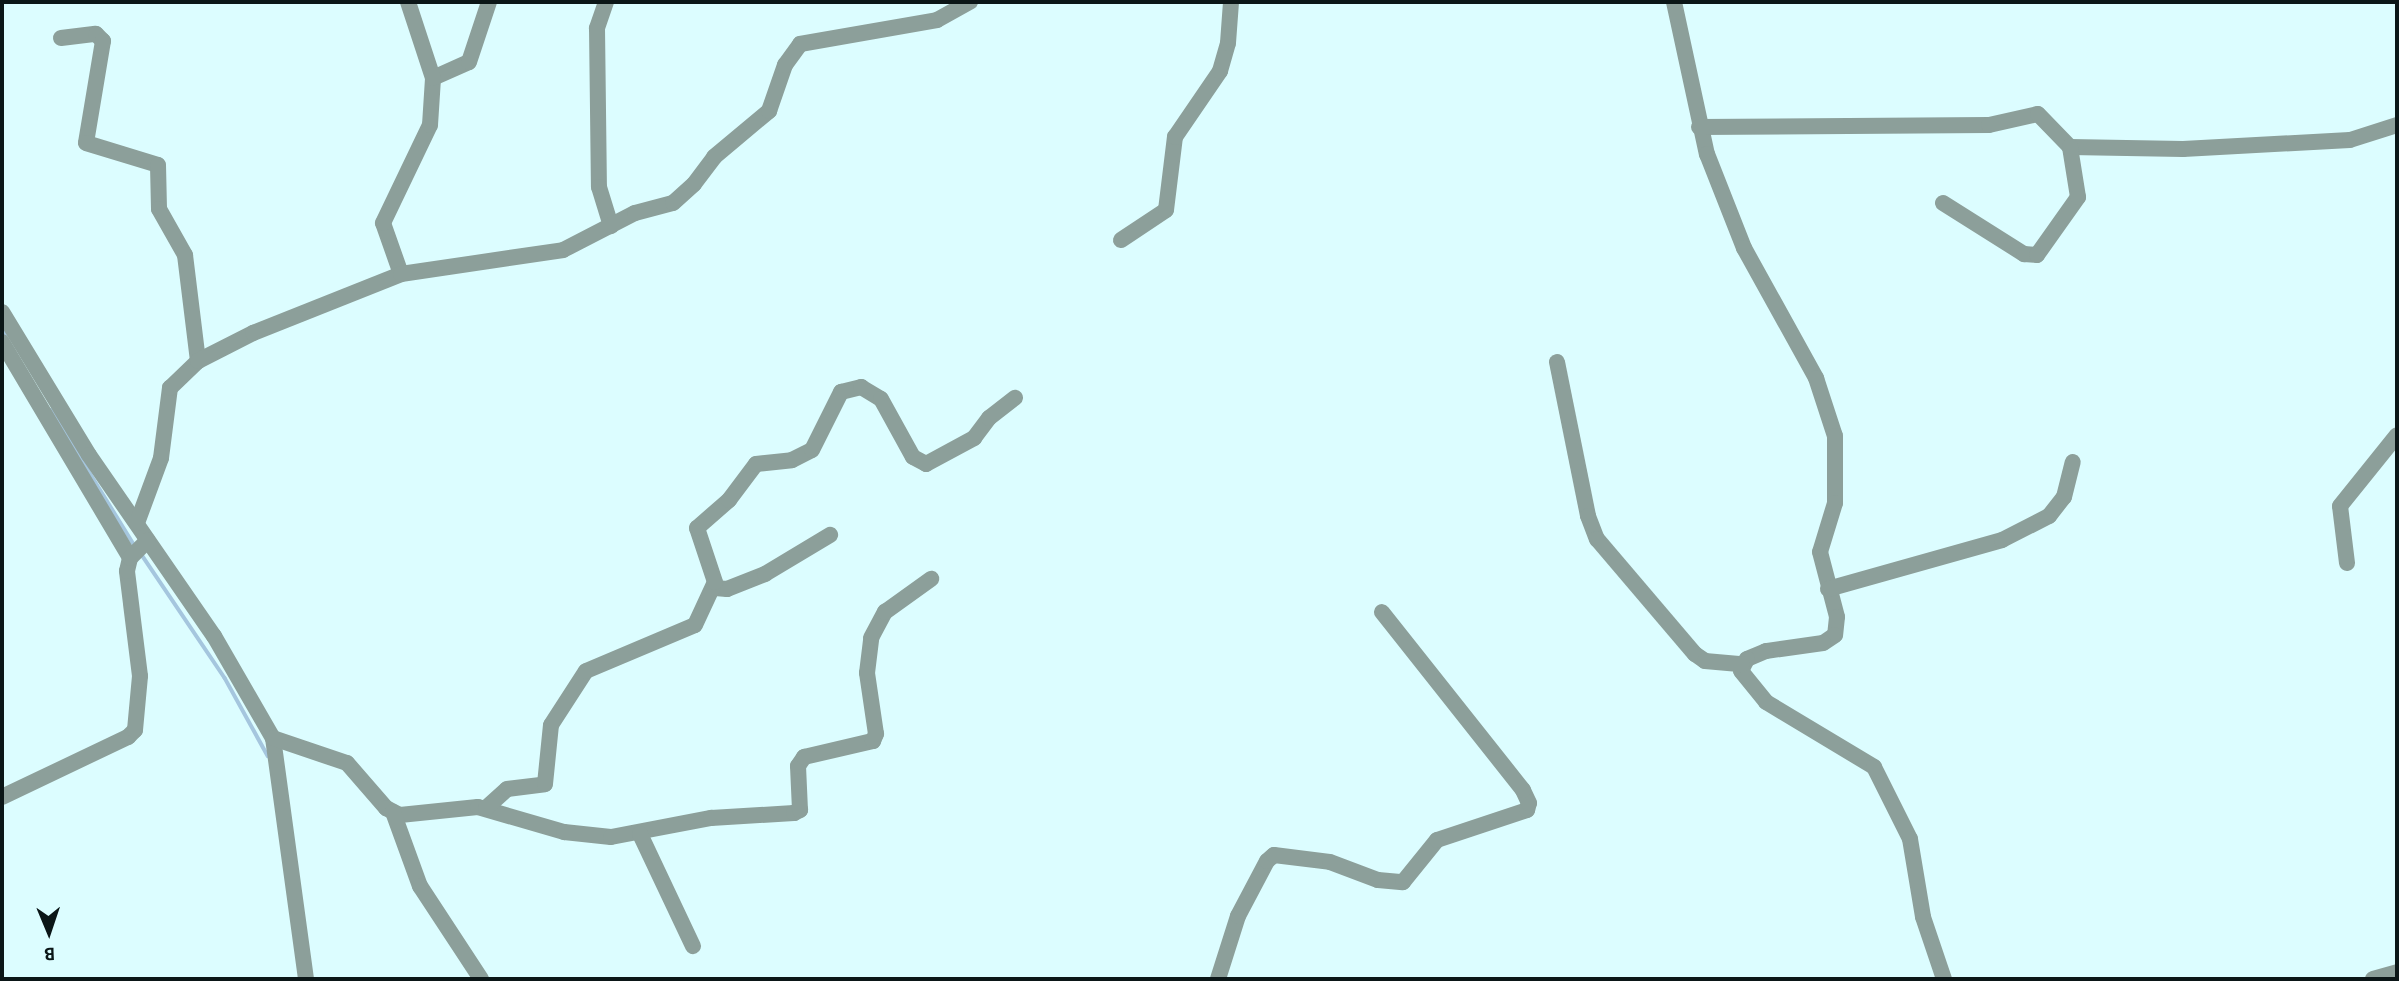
<!DOCTYPE html>
<style>
body{margin:0}
#map{position:relative;width:2399px;height:981px;overflow:hidden;background:#dcfdff;font-family:"Alegreya Sans",sans-serif}
div>[style]{position:absolute}
.stream>*{height:3.5px;margin:-1.75px;padding:0 1.75px;transform-origin:1.75px;border-radius:1.75px;background:#a5c6de}
.minor>*{height:16px;margin:-8px;padding:0 8px;transform-origin:8px;border-radius:8px;background:#8c9f9a}
span{translate:-50% -50%;white-space:nowrap;text-align:center;line-height:1.15;-webkit-text-stroke:7px #dcfdff;paint-order:stroke}
.frame{position:absolute;inset:0;border:4px solid #0b1617;pointer-events:none}
.north{position:absolute;left:14px;top:897px;width:70px;height:70px;-webkit-text-stroke:5px #dcfdff;paint-order:stroke;rotate:178deg;font-size:19px;font-weight:700;line-height:28px;text-align:center;color:#0b1617}
.north::after{content:'';display:block;margin:auto;width:24px;height:32px;background:#0b1617;clip-path:polygon(50% 0,100% 100%,50% 72%,0 100%)}
</style>
<div id="map">
<div class="stream">
<i style="left:2px;top:328px;width:10px;rotate:61deg"></i>
<i style="left:51px;top:410px;width:160px;rotate:58.3deg"></i>
<i style="left:142px;top:555px;width:148px;rotate:56deg"></i>
<i style="left:225px;top:678px;width:89px;rotate:61.1deg"></i>
</div>
<div class="minor">
<i style="left:606px;top:2px;width:28px;rotate:109deg"></i>
<i style="left:597px;top:28px;width:159px;rotate:89.3deg"></i>
<i style="left:599px;top:187px;width:41px;rotate:72.9deg"></i>
<i style="left:1674px;top:2px;width:156px;rotate:77.8deg"></i>
<i style="left:1707px;top:154px;width:101px;rotate:68.5deg"></i>
<i style="left:1744px;top:248px;width:149px;rotate:61deg"></i>
<i style="left:1816px;top:378px;width:61px;rotate:71.9deg"></i>
<i style="left:1835px;top:436px;width:67px;rotate:90deg"></i>
<i style="left:1835px;top:503px;width:51px;rotate:107deg"></i>
<i style="left:1820px;top:552px;width:67px;rotate:75.3deg"></i>
<i style="left:1837px;top:617px;width:18px;rotate:96deg"></i>
<i style="left:1835px;top:635px;width:14px;rotate:146deg"></i>
<i style="left:1823px;top:643px;width:58px;rotate:172deg"></i>
<i style="left:1766px;top:651px;width:21px;rotate:157deg"></i>
<i style="left:1747px;top:659px;width:13px;rotate:117deg"></i>
<i style="left:1741px;top:671px;width:40px;rotate:51deg"></i>
<i style="left:1766px;top:702px;width:126px;rotate:31deg"></i>
<i style="left:1874px;top:767px;width:80px;rotate:63.4deg"></i>
<i style="left:1910px;top:839px;width:79px;rotate:80.5deg"></i>
<i style="left:1923px;top:917px;width:65px;rotate:71.3deg"></i>
<i style="left:61px;top:38px;width:35px;rotate:-7deg"></i>
<i style="left:96px;top:34px;width:10px;rotate:45deg"></i>
<i style="left:103px;top:41px;width:103px;rotate:99.5deg"></i>
<i style="left:86px;top:143px;width:75px;rotate:17deg"></i>
<i style="left:158px;top:165px;width:44px;rotate:88.7deg"></i>
<i style="left:159px;top:209px;width:53px;rotate:60.5deg"></i>
<i style="left:185px;top:255px;width:107px;rotate:83deg"></i>
<i style="left:433px;top:78px;width:39px;rotate:-24deg"></i>
<i style="left:469px;top:62px;width:63px;rotate:-71.6deg"></i>
<i style="left:1699px;top:127px;width:290px;rotate:-0.4deg"></i>
<i style="left:1989px;top:125px;width:50px;rotate:-12.7deg"></i>
<i style="left:2038px;top:114px;width:46px;rotate:45.9deg"></i>
<i style="left:2070px;top:147px;width:113px;rotate:1deg"></i>
<i style="left:2183px;top:149px;width:167px;rotate:-3.1deg"></i>
<i style="left:2350px;top:140px;width:49px;rotate:-17.7deg"></i>
<i style="left:1943px;top:203px;width:96px;rotate:32.2deg"></i>
<i style="left:2024px;top:254px;width:13px;rotate:4deg"></i>
<i style="left:2037px;top:255px;width:71px;rotate:-54.7deg"></i>
<i style="left:2078px;top:197px;width:51px;rotate:-99.1deg"></i>
<i style="left:1121px;top:240px;width:54px;rotate:-33.7deg"></i>
<i style="left:1166px;top:210px;width:74px;rotate:-83deg"></i>
<i style="left:1175px;top:137px;width:80px;rotate:-55.7deg"></i>
<i style="left:1220px;top:71px;width:29px;rotate:-74deg"></i>
<i style="left:1228px;top:43px;width:41px;rotate:-85.8deg"></i>
<i style="left:401px;top:274px;width:54px;rotate:-109.4deg"></i>
<i style="left:383px;top:223px;width:109px;rotate:-64.4deg"></i>
<i style="left:430px;top:125px;width:47px;rotate:-86.3deg"></i>
<i style="left:433px;top:78px;width:80px;rotate:-108.2deg"></i>
<i style="left:2px;top:312px;width:167px;rotate:58.7deg"></i>
<i style="left:89px;top:455px;width:220px;rotate:55.4deg"></i>
<i style="left:214px;top:636px;width:118px;rotate:60deg"></i>
<i style="left:273px;top:738px;width:243px;rotate:82.2deg"></i>
<i style="left:2px;top:342px;width:251px;rotate:59.3deg"></i>
<i style="left:1557px;top:362px;width:157px;rotate:78.6deg"></i>
<i style="left:1588px;top:516px;width:25px;rotate:69deg"></i>
<i style="left:1597px;top:539px;width:151px;rotate:49.6deg"></i>
<i style="left:1695px;top:654px;width:12px;rotate:35deg"></i>
<i style="left:1705px;top:661px;width:37px;rotate:5deg"></i>
<i style="left:137px;top:523px;width:69px;rotate:-69.7deg"></i>
<i style="left:161px;top:458px;width:71px;rotate:-82.7deg"></i>
<i style="left:170px;top:388px;width:39px;rotate:-44deg"></i>
<i style="left:198px;top:361px;width:62px;rotate:-27deg"></i>
<i style="left:253px;top:333px;width:159px;rotate:-21.7deg"></i>
<i style="left:401px;top:274px;width:164px;rotate:-8.4deg"></i>
<i style="left:563px;top:250px;width:81px;rotate:-27.2deg"></i>
<i style="left:635px;top:213px;width:39px;rotate:-15deg"></i>
<i style="left:673px;top:203px;width:28px;rotate:-42deg"></i>
<i style="left:694px;top:184px;width:34px;rotate:-53deg"></i>
<i style="left:714px;top:157px;width:72px;rotate:-39.9deg"></i>
<i style="left:769px;top:111px;width:49px;rotate:-70.8deg"></i>
<i style="left:785px;top:65px;width:26px;rotate:-54deg"></i>
<i style="left:800px;top:44px;width:139px;rotate:-9.9deg"></i>
<i style="left:937px;top:20px;width:38px;rotate:-29deg"></i>
<i style="left:2347px;top:563px;width:57px;rotate:-97deg"></i>
<i style="left:2340px;top:506px;width:91px;rotate:-51.2deg"></i>
<i style="left:715px;top:588px;width:12px;rotate:5deg"></i>
<i style="left:727px;top:589px;width:41px;rotate:-21.5deg"></i>
<i style="left:765px;top:574px;width:76px;rotate:-31deg"></i>
<i style="left:1828px;top:589px;width:181px;rotate:-15.7deg"></i>
<i style="left:2002px;top:540px;width:53px;rotate:-27.1deg"></i>
<i style="left:2049px;top:516px;width:24px;rotate:-52deg"></i>
<i style="left:2064px;top:497px;width:36px;rotate:-76deg"></i>
<i style="left:273px;top:738px;width:78px;rotate:18.7deg"></i>
<i style="left:347px;top:763px;width:60px;rotate:49.1deg"></i>
<i style="left:386px;top:808px;width:16px;rotate:27deg"></i>
<i style="left:400px;top:815px;width:78px;rotate:-5.9deg"></i>
<i style="left:478px;top:807px;width:90px;rotate:16.2deg"></i>
<i style="left:564px;top:832px;width:47px;rotate:6.1deg"></i>
<i style="left:611px;top:837px;width:102px;rotate:-10.8deg"></i>
<i style="left:711px;top:818px;width:83px;rotate:-3.4deg"></i>
<i style="left:794px;top:813px;width:7px;rotate:-27deg"></i>
<i style="left:800px;top:810px;width:44px;rotate:-92.6deg"></i>
<i style="left:798px;top:766px;width:11px;rotate:-56deg"></i>
<i style="left:804px;top:757px;width:71px;rotate:-13.1deg"></i>
<i style="left:873px;top:741px;width:8px;rotate:-67deg"></i>
<i style="left:876px;top:734px;width:62px;rotate:-98.4deg"></i>
<i style="left:867px;top:673px;width:35px;rotate:-83deg"></i>
<i style="left:871px;top:638px;width:30px;rotate:-62deg"></i>
<i style="left:885px;top:612px;width:57px;rotate:-35.7deg"></i>
<i style="left:2px;top:797px;width:140px;rotate:-25.5deg"></i>
<i style="left:128px;top:737px;width:10px;rotate:-45deg"></i>
<i style="left:135px;top:730px;width:54px;rotate:-84.7deg"></i>
<i style="left:140px;top:676px;width:106px;rotate:-97.1deg"></i>
<i style="left:127px;top:571px;width:13px;rotate:-77deg"></i>
<i style="left:130px;top:558px;width:25px;rotate:-45deg"></i>
<i style="left:486px;top:808px;width:28px;rotate:-42deg"></i>
<i style="left:507px;top:789px;width:38px;rotate:-7deg"></i>
<i style="left:545px;top:784px;width:59px;rotate:-84.2deg"></i>
<i style="left:551px;top:725px;width:64px;rotate:-57.1deg"></i>
<i style="left:586px;top:671px;width:118px;rotate:-22.9deg"></i>
<i style="left:695px;top:625px;width:47px;rotate:-65.1deg"></i>
<i style="left:715px;top:582px;width:57px;rotate:-108.4deg"></i>
<i style="left:697px;top:528px;width:43px;rotate:-41.2deg"></i>
<i style="left:729px;top:500px;width:45px;rotate:-53.1deg"></i>
<i style="left:756px;top:464px;width:36px;rotate:-6deg"></i>
<i style="left:792px;top:460px;width:22px;rotate:-27deg"></i>
<i style="left:812px;top:450px;width:65px;rotate:-63.4deg"></i>
<i style="left:841px;top:392px;width:21px;rotate:-14deg"></i>
<i style="left:861px;top:387px;width:23px;rotate:31deg"></i>
<i style="left:881px;top:399px;width:66px;rotate:61.1deg"></i>
<i style="left:913px;top:457px;width:15px;rotate:28deg"></i>
<i style="left:926px;top:464px;width:55px;rotate:-28.4deg"></i>
<i style="left:974px;top:438px;width:25px;rotate:-53deg"></i>
<i style="left:989px;top:418px;width:33px;rotate:-38deg"></i>
<i style="left:393px;top:812px;width:79px;rotate:70deg"></i>
<i style="left:420px;top:886px;width:111px;rotate:56.7deg"></i>
<i style="left:640px;top:834px;width:124px;rotate:64.7deg"></i>
<i style="left:1218px;top:979px;width:66px;rotate:-72.4deg"></i>
<i style="left:1238px;top:916px;width:62px;rotate:-62.2deg"></i>
<i style="left:1267px;top:861px;width:9px;rotate:-41deg"></i>
<i style="left:1274px;top:855px;width:56px;rotate:7.1deg"></i>
<i style="left:1330px;top:862px;width:51px;rotate:20.6deg"></i>
<i style="left:1378px;top:880px;width:25px;rotate:5deg"></i>
<i style="left:1403px;top:882px;width:54px;rotate:-51deg"></i>
<i style="left:1437px;top:840px;width:95px;rotate:-18.4deg"></i>
<i style="left:1527px;top:810px;width:7px;rotate:-74deg"></i>
<i style="left:1529px;top:803px;width:14px;rotate:-115deg"></i>
<i style="left:1523px;top:790px;width:227px;rotate:-128.4deg"></i>
<i style="left:2373px;top:979px;width:25px;rotate:-16deg"></i>
</div>
<div class="frame"></div>
<div class="north">B</div>
</div>
